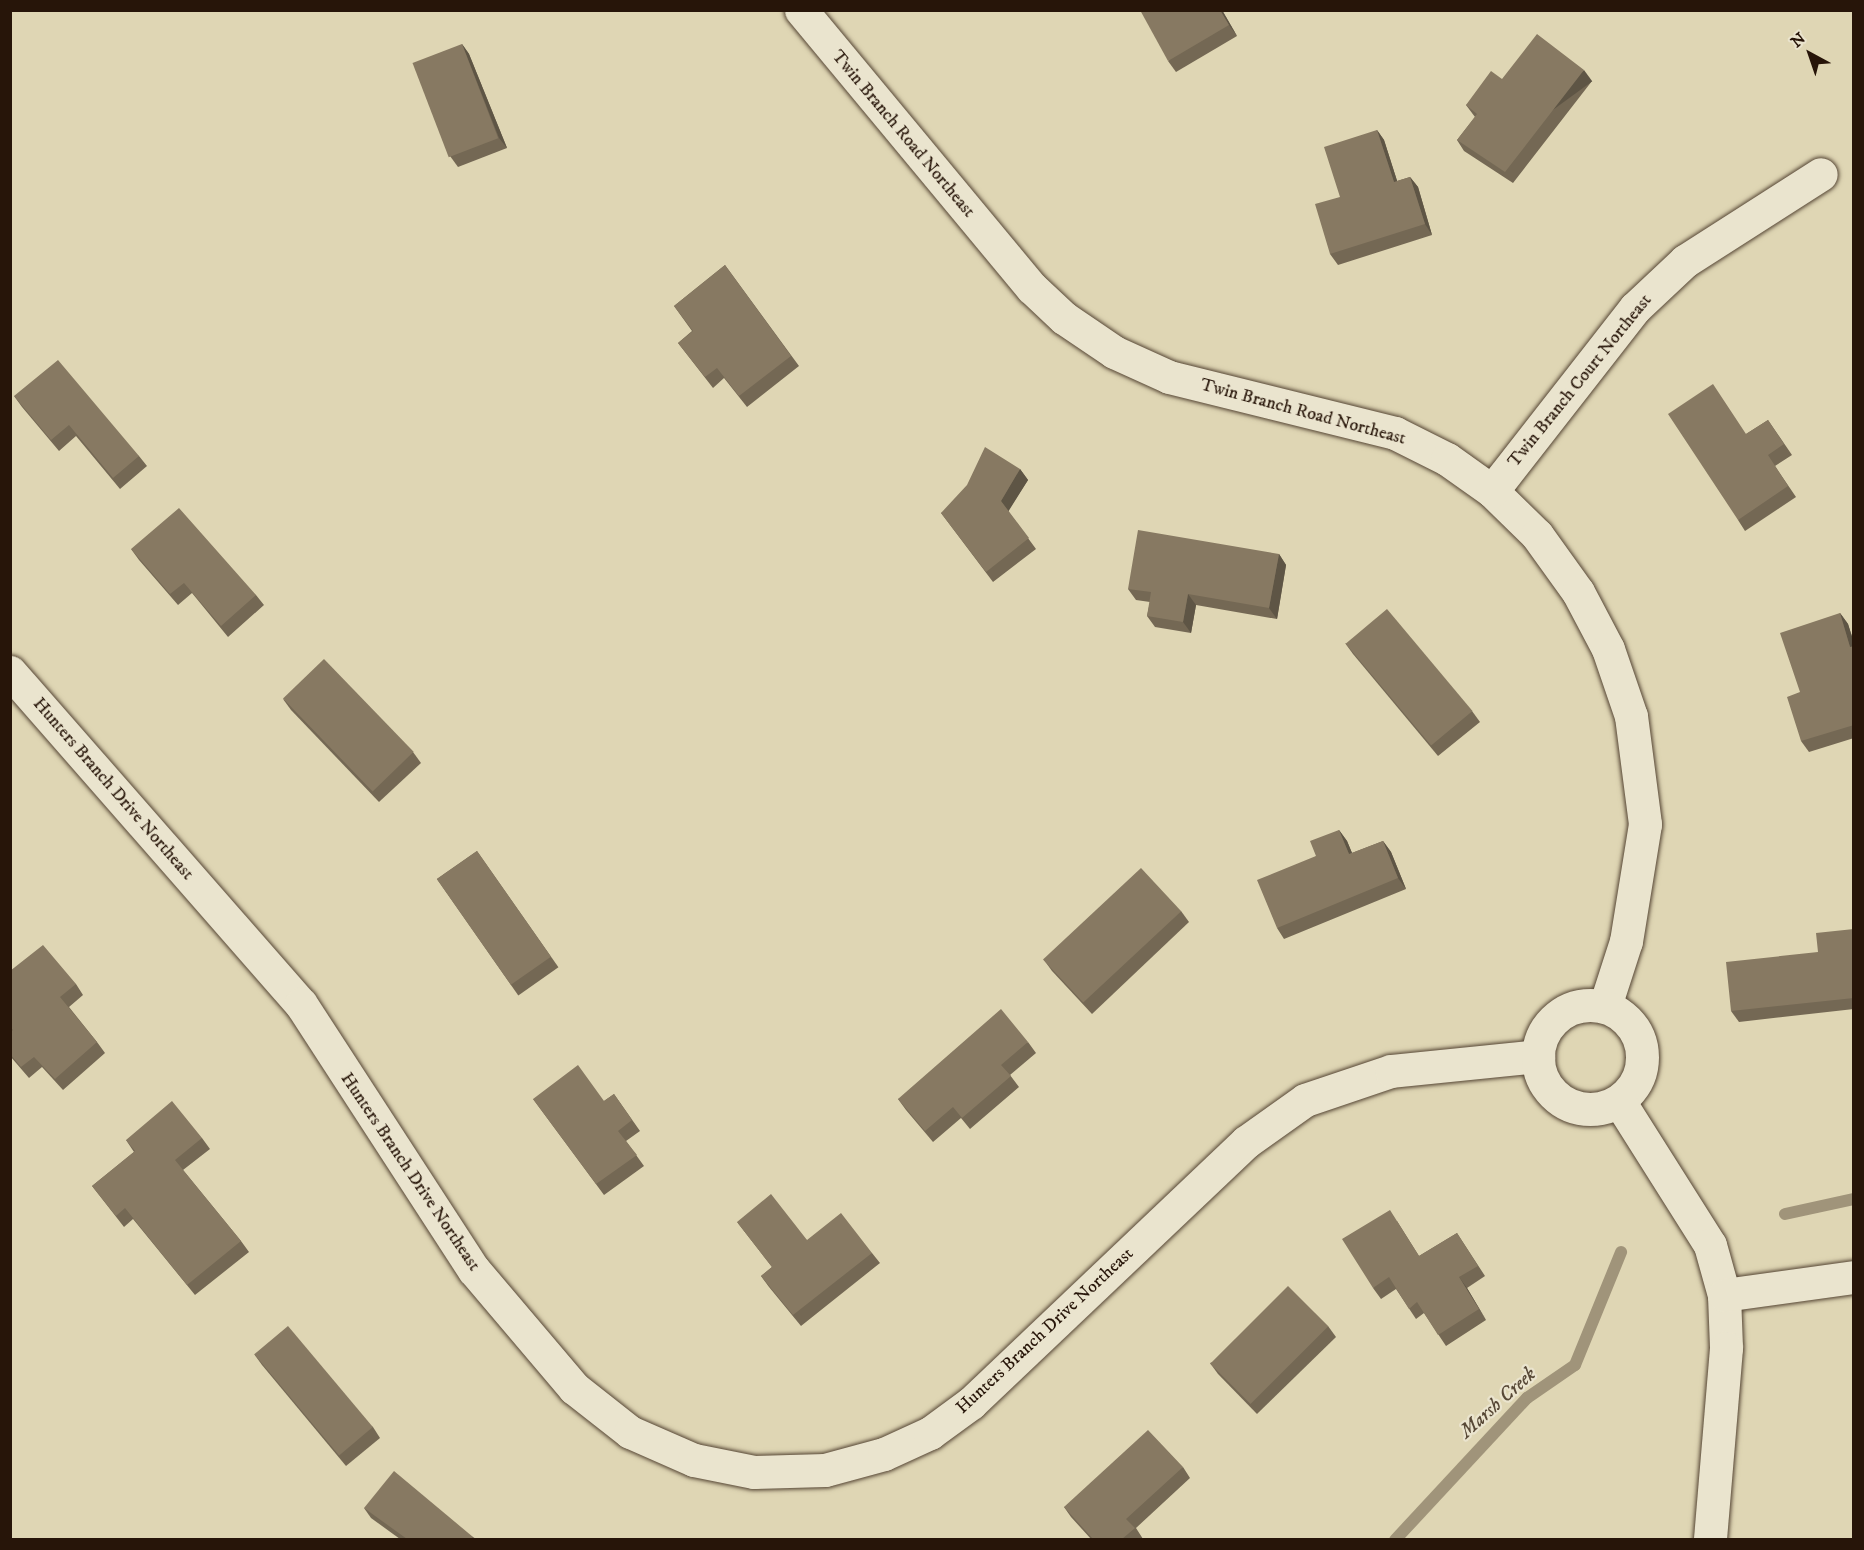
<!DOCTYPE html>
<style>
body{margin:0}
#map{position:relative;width:1864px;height:1550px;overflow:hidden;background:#dfd6b4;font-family:"IM FELL DW Pica",serif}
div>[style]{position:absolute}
.stream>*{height:12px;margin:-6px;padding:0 6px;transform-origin:6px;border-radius:6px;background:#a0947a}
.roads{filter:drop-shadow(0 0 2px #554534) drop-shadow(0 0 2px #554534)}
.street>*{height:33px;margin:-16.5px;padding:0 16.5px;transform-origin:16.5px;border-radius:16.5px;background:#eae4ce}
.street>.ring{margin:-16.5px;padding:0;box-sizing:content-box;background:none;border:33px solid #eae4ce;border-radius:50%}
.wall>*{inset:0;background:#746854;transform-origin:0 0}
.shaded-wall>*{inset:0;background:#5e5545;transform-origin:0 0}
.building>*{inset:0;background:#877962;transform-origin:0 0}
span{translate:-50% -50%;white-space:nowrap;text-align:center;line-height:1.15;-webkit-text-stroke:4.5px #eae4ce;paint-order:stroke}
.street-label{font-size:18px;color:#271509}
.water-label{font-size:20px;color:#574836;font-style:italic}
.frame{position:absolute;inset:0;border:12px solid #271509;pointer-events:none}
.north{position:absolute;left:1780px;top:24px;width:60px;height:60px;-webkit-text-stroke:4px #eae4ce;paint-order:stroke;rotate:320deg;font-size:16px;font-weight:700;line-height:24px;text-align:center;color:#271509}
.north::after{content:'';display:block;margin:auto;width:21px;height:27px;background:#271509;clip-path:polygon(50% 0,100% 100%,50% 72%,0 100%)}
</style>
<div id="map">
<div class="stream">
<i style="left:1785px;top:1214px;width:71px;rotate:-12.3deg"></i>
<i style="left:1395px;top:1540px;width:194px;rotate:-47.1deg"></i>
<i style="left:1527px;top:1398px;width:58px;rotate:-34.5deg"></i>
<i style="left:1575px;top:1365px;width:122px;rotate:-67.8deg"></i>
</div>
<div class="roads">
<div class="street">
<i style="left:801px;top:10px;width:361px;rotate:50.3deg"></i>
<i style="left:1032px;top:288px;width:44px;rotate:43.2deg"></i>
<i style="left:1064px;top:318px;width:60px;rotate:34.2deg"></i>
<i style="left:1114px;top:352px;width:60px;rotate:24.4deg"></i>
<i style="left:1169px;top:377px;width:233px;rotate:13.9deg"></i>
<i style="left:1395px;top:433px;width:58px;rotate:26.6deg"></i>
<i style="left:1447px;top:459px;width:55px;rotate:35.4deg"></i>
<i style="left:1492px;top:491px;width:63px;rotate:44.4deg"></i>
<i style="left:1537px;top:535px;width:70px;rotate:54.3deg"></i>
<i style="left:1578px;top:592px;width:64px;rotate:62.2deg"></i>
<i style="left:1608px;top:649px;width:71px;rotate:71.1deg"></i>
<i style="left:1631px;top:716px;width:109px;rotate:82.6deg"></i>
<i style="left:1645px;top:824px;width:119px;rotate:99.2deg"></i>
<i style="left:1626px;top:941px;width:68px;rotate:107.9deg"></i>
<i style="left:1492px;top:491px;width:232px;rotate:-52deg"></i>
<i style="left:1635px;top:308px;width:69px;rotate:-43.2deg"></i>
<i style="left:1685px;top:261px;width:161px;rotate:-32.6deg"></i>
<i style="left:10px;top:672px;width:441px;rotate:48.8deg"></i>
<i style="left:301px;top:1004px;width:317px;rotate:57deg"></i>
<i style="left:474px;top:1270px;width:155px;rotate:49.7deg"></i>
<i style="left:574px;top:1388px;width:71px;rotate:38.2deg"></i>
<i style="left:630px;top:1432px;width:70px;rotate:23.6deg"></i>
<i style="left:694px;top:1460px;width:61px;rotate:11.3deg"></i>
<i style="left:754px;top:1472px;width:71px;rotate:-1.6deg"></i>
<i style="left:825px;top:1470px;width:61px;rotate:-15.2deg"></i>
<i style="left:884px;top:1454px;width:51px;rotate:-24.5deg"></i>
<i style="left:930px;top:1433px;width:51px;rotate:-36.2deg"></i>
<i style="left:971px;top:1403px;width:379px;rotate:-43.5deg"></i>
<i style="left:1246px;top:1142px;width:72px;rotate:-35.4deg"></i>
<i style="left:1305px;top:1100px;width:91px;rotate:-18.6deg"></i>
<i style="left:1391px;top:1071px;width:148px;rotate:-5.8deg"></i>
<i class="ring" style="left:1538px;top:1005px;width:71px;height:71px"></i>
<i style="left:1619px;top:1101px;width:170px;rotate:57.7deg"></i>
<i style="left:1710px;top:1245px;width:52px;rotate:74.4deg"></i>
<i style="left:1724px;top:1295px;width:53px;rotate:87.8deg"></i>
<i style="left:1726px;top:1348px;width:193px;rotate:94.8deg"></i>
<i style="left:1724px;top:1295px;width:131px;rotate:-7.9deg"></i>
</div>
</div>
<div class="wall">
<i style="clip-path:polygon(1222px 10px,1237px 36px,1176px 72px,1168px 61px)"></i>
<i style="clip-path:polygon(462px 44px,469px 54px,507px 148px,458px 167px,450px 156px)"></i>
<i style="clip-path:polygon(1502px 79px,1592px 81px,1513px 183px,1464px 151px,1457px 140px,1475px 117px,1466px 105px)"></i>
<i style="clip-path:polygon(1377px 130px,1384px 140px,1397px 181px,1410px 177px,1418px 187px,1432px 235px,1338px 265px,1330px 254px,1340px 197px)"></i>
<i style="clip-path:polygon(725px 265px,799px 366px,747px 407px,724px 378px,713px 388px,678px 343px,692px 331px,674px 306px)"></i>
<i style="clip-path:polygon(14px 396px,139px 456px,147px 466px,120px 489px,76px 436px,59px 451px,22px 407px)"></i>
<i style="clip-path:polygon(1768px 420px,1792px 455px,1775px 466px,1796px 497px,1745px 531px,1738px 520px,1746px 434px)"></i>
<i style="clip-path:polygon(1020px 469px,1028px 480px,1008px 511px,1036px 549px,993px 582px,941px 513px)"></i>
<i style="clip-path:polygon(131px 549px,256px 595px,264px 605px,228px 637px,192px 593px,178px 605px,139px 560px)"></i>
<i style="clip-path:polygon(1279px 554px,1286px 565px,1277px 619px,1196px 605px,1191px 633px,1155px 627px,1147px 616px,1150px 602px,1136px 600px,1128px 589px)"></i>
<i style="clip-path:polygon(1840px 613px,1848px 624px,1854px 643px,1854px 738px,1809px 752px,1801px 741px,1800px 692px)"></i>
<i style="clip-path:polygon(1345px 643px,1472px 711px,1480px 722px,1438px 756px,1353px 654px)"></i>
<i style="clip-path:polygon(283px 699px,413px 752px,421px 763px,379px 802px,291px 710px)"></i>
<i style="clip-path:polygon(1339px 830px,1347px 841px,1352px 853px,1383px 841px,1391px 852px,1406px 889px,1284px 939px,1277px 928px,1316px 856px)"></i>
<i style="left:477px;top:851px;width:142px;height:49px;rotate:55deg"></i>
<i style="clip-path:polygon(1181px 911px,1189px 922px,1092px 1014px,1052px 971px,1044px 960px)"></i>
<i style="clip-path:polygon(1854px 929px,1854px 1009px,1739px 1022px,1731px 1011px)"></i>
<i style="clip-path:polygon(10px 971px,76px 984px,83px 995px,69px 1007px,97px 1042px,105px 1053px,63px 1090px,42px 1067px,29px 1078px,10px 1056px,10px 1032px,12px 1031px,10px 1029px)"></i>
<i style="clip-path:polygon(1028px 1042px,1036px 1053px,1010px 1075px,1019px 1087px,970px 1129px,961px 1118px,933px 1142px,906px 1110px,898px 1099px)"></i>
<i style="clip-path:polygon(614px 1094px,640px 1131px,626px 1141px,644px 1166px,604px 1195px,533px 1099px,604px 1101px)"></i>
<i style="clip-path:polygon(202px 1138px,210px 1149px,183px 1170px,241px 1241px,249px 1252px,195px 1295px,133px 1219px,124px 1227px,92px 1186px,134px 1152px,126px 1140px)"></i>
<i style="clip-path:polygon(1397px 1221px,1419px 1256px,1457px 1233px,1485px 1276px,1467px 1288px,1486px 1320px,1446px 1346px,1424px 1313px,1416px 1319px,1396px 1289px,1381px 1299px,1373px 1288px)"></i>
<i style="clip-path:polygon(737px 1222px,807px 1240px,872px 1253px,880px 1263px,801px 1326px,769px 1287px,761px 1276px,772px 1267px)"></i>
<i style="clip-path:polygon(1328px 1326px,1336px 1337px,1257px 1414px,1218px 1374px,1210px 1363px)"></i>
<i style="clip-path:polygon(254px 1354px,373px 1427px,380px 1438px,346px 1466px,262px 1365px)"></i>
<i style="clip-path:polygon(1183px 1467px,1190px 1478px,1136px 1528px,1143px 1539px,1091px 1539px,1071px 1517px,1064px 1507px)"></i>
<i style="clip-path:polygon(364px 1508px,473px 1537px,476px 1539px,400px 1539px,371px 1518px)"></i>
</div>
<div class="shaded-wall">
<i style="clip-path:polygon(1220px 10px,1222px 10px,1237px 36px,1229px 25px)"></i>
<i style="clip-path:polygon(462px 44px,469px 54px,507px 148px,499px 138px)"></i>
<i style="left:1584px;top:70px;width:14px;height:129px;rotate:54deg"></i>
<i style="clip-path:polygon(1377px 130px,1384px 140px,1401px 193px,1394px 182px)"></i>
<i style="clip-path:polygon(1410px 177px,1418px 187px,1432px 235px,1425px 224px)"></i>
<i style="clip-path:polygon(1020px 469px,1028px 480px,1008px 512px,1001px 501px)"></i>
<i style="clip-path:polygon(1279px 554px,1286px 565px,1277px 619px,1269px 608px)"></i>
<i style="clip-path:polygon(1188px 594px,1196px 605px,1191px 633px,1183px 622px)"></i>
<i style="clip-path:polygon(1840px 613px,1848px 624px,1854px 643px,1854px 651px,1850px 647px)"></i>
<i style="clip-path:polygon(1339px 830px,1347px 841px,1357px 865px,1349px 854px)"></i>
<i style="clip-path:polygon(1383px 841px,1391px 852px,1406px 889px,1398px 878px)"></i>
<i style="clip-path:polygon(1459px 1277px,1467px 1288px,1486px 1320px,1479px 1309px)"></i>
</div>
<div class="building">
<i style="clip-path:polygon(1140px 10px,1220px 10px,1229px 25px,1168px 61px)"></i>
<i style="clip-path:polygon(1537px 34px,1584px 70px,1505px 172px,1457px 140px,1477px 114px,1466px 105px,1491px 71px,1502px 79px)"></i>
<i style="left:462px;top:44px;width:101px;height:53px;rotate:69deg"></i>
<i style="clip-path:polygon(1377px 130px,1394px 182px,1410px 177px,1425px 224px,1330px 254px,1315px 204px,1340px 197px,1324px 147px)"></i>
<i style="clip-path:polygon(725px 265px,791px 356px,739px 396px,717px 368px,705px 377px,678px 343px,693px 331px,674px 306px)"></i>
<i style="clip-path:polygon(58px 360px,139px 456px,113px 478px,69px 425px,51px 440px,14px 396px)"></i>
<i style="clip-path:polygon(1713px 384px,1746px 434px,1768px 420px,1784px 444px,1768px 455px,1788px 486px,1738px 520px,1668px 414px)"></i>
<i style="clip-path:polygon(985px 447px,1020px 469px,1001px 501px,1029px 538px,986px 572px,941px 513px,967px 485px)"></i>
<i style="clip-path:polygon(179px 508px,256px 595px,221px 626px,184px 583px,170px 594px,131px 549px)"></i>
<i style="clip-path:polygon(1138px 530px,1279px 554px,1269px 608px,1188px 594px,1183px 622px,1147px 616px,1151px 592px,1128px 589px)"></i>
<i style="left:1387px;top:609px;width:133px;height:54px;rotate:50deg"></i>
<i style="clip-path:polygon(1840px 613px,1850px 647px,1854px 646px,1854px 725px,1801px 741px,1787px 697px,1800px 692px,1780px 633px)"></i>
<i style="left:324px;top:659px;width:129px;height:57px;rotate:46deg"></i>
<i style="clip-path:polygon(1339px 830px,1349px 854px,1383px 841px,1398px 878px,1277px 928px,1257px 880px,1316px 856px,1310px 841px)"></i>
<i style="left:477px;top:851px;width:129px;height:49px;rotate:55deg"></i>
<i style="left:1141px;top:868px;width:59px;height:134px;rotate:47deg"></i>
<i style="clip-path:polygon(1854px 929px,1854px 998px,1731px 1011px,1726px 962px,1818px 952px,1816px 933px)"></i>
<i style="clip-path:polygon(43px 945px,76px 984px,60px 997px,97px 1042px,55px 1079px,34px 1057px,21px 1067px,10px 1054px,10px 1032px,13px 1030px,10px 1027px,10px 971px)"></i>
<i style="clip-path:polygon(1001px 1009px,1028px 1042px,1001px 1065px,1011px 1076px,962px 1118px,953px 1107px,925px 1131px,898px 1099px)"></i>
<i style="clip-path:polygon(578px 1065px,604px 1101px,614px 1094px,632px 1120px,618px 1131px,637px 1155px,596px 1184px,533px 1099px)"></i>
<i style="clip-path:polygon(172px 1101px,202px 1138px,175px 1160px,241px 1241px,187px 1285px,125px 1208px,116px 1216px,92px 1186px,135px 1151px,126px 1140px)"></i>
<i style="clip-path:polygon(771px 1194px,807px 1240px,841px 1213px,872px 1253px,793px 1315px,761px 1276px,772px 1267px,737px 1222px)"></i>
<i style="clip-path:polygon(1390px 1210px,1419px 1256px,1457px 1233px,1478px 1266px,1459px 1277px,1479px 1309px,1438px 1335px,1417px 1302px,1409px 1309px,1389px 1277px,1373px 1288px,1342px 1239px)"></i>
<i style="left:1288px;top:1286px;width:57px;height:110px;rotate:45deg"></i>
<i style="left:288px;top:1326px;width:132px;height:44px;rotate:50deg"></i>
<i style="clip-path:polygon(1148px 1430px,1183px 1467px,1126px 1519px,1135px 1528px,1122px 1539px,1093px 1539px,1064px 1507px)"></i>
<i style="clip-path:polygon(394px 1471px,473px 1537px,471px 1539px,407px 1539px,364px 1508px)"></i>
</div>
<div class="street-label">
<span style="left:903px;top:134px;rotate:50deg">Twin Branch Road Northeast</span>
<span style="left:1580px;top:381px;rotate:-51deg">Twin Branch Court Northeast</span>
<span style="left:1303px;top:412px;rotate:15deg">Twin Branch Road Northeast</span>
<span style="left:113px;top:789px;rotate:49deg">Hunters Branch Drive Northeast</span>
<span style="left:410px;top:1172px;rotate:56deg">Hunters Branch Drive Northeast</span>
<span style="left:1045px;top:1331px;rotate:-43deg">Hunters Branch Drive Northeast</span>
</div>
<div class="water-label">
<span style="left:1498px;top:1403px;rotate:-42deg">Marsh Creek</span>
</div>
<div class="frame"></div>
<div class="north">N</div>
</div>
